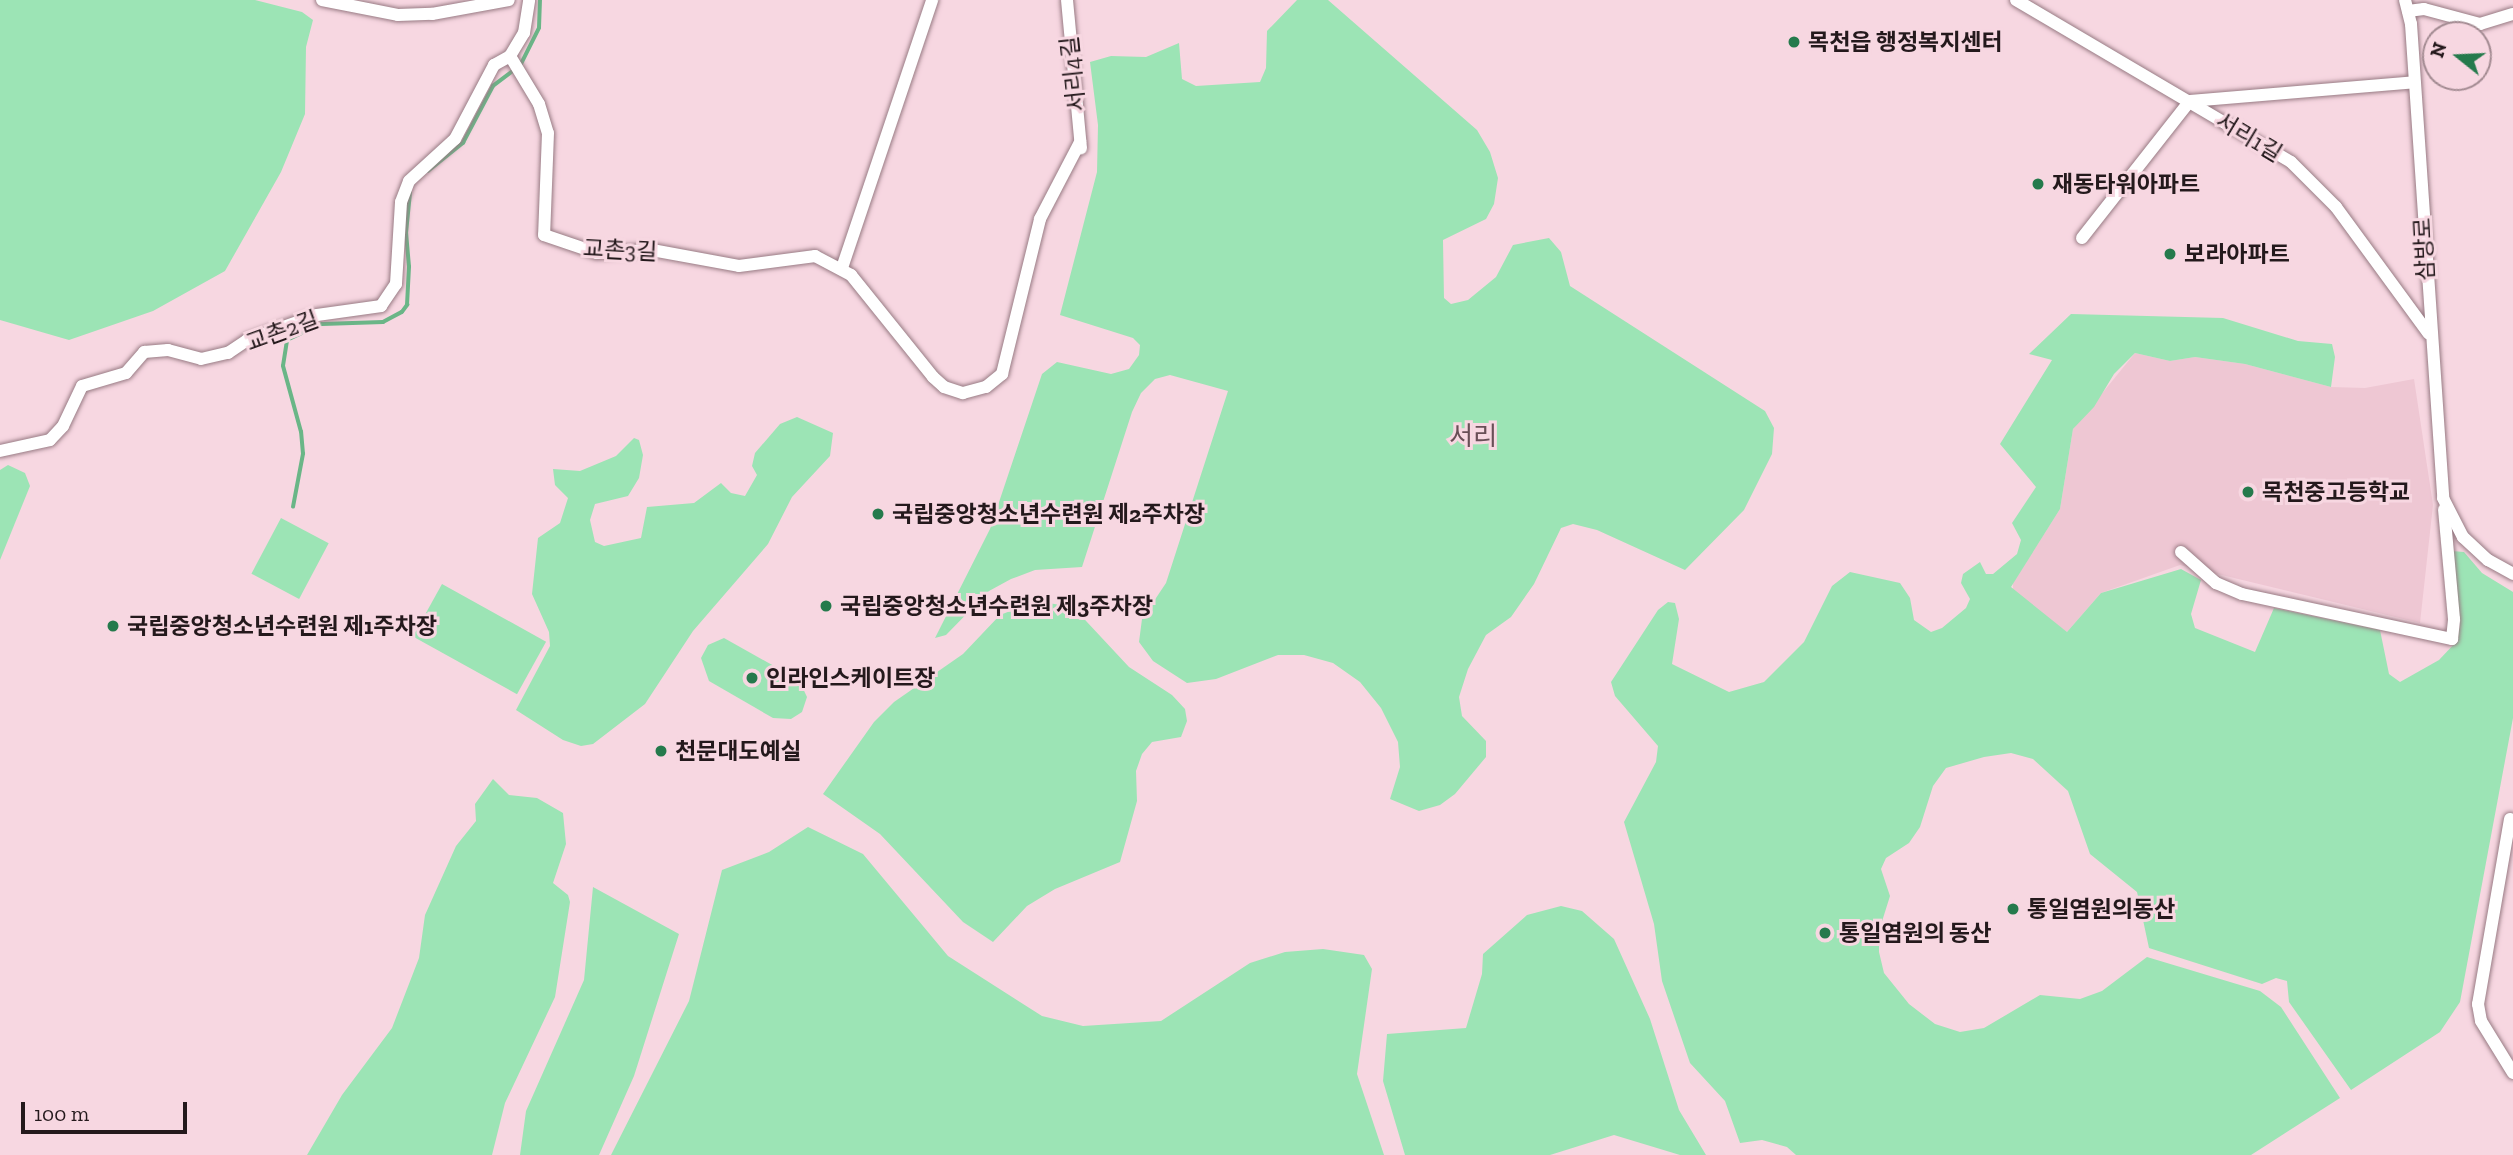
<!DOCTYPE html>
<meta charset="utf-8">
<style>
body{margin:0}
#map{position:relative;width:2513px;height:1155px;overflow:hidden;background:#f7d7e1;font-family:"Zilla Slab","Noto Sans KR",serif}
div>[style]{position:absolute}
.built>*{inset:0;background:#eec7d3}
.green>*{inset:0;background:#9ce4b5;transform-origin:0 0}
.stream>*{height:3.5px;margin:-1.75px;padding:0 1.75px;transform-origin:1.75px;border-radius:1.75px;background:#6ab687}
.roads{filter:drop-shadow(0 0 2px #987b84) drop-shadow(0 0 2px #987b84)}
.minor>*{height:12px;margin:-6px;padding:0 6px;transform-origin:6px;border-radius:6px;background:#fff}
.dots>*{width:19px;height:19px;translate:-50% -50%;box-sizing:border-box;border:4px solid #f7d7e1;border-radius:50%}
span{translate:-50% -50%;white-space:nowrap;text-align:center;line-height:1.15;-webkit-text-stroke:6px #f7d7e1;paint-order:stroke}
.poi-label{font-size:23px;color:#24191c;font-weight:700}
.left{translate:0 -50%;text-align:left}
.street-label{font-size:23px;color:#24191c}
.quarter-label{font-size:26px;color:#694f57}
.north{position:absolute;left:2422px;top:21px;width:70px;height:70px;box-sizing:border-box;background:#f7d7e1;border:2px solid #a38b92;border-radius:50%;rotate:288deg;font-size:19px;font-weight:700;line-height:28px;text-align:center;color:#24191c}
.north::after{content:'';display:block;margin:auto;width:24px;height:32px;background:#257a4c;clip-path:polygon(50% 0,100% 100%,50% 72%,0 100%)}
.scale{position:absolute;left:21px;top:1102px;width:166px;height:32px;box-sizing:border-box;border:4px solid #24191c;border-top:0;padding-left:9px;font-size:21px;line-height:24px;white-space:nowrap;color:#24191c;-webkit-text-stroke:5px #f7d7e1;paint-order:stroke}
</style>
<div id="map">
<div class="built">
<i style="clip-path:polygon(2135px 353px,2170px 361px,2195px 357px,2245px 364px,2331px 387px,2365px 388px,2414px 379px,2433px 505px,2420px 623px,2180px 565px,2101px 593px,2067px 632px,2013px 593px,2013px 583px,2060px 509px,2073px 429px)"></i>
</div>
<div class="green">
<i style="clip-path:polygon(0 0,255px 0,302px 12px,313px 20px,306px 47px,305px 114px,281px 172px,225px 271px,153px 311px,69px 340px,0 320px)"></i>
<i style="clip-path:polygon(1297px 0,1328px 0,1477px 130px,1490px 152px,1498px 178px,1494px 204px,1486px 219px,1443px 240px,1444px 298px,1451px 304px,1468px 300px,1496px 277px,1513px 245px,1549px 238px,1561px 252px,1570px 286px,1765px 411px,1774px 428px,1772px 454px,1744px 510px,1685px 570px,1597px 530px,1573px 524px,1561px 528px,1534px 584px,1511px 617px,1486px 635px,1468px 669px,1459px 697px,1462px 716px,1486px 741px,1486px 757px,1455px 794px,1440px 805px,1419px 811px,1390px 799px,1400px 767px,1398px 742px,1381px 708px,1360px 682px,1333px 663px,1304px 655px,1278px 655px,1216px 679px,1187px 683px,1153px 661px,1139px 642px,1142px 619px,1166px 583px,1228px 391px,1170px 375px,1155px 379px,1141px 393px,1132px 412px,1082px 567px,1035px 570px,1011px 579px,989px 591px,946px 635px,935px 638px,990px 529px,1042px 374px,1057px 362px,1111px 374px,1129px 369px,1139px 355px,1140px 345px,1133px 338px,1060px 315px,1097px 172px,1098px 125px,1090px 62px,1111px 56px,1146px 57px,1179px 43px,1182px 79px,1196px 86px,1260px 82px,1266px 68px,1267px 31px)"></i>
<i style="clip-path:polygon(2071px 314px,2223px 318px,2298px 341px,2332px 344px,2335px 357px,2331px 387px,2245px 364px,2195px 357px,2170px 361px,2135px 353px,2114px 374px,2094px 407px,2073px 429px,2060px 509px,2011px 587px,2067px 632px,2101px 593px,2181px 569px,2201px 580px,2191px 614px,2195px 628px,2255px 652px,2274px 608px,2380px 630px,2389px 674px,2400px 682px,2439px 660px,2457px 641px,2460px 625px,2452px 551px,2464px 552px,2482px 573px,2513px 592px,2513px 718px,2460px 1002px,2440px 1032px,2351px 1090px,2289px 1002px,2287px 981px,2276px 978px,2262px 984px,2149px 948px,2137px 892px,2090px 854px,2068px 791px,2033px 759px,2011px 753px,1984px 757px,1946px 768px,1933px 786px,1920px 827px,1909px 843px,1886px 858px,1881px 869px,1890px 896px,1879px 931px,1879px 952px,1884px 973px,1909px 1004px,1935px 1024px,1960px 1032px,1984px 1028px,2040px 995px,2080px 999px,2102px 991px,2147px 957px,2260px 991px,2281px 1007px,2340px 1098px,2251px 1155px,1796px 1155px,1787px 1147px,1762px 1140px,1740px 1143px,1725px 1101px,1690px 1063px,1662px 981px,1654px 924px,1624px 822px,1656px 762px,1658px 746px,1615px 696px,1611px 682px,1658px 610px,1668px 602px,1675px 603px,1679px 619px,1672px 664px,1729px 692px,1764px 682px,1804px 642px,1832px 586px,1850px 572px,1900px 583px,1910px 598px,1914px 620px,1931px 632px,1942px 628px,1966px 608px,1970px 599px,1961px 583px,1963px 574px,1980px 562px,1986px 574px,1993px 574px,2017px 554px,2021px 540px,2012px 523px,2036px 487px,2000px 444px,2052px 360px,2029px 354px)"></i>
<i style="clip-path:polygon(797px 417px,833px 433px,830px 456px,792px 497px,768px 544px,693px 631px,645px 704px,593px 744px,581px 746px,563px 740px,516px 710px,550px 646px,549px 632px,532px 594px,538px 538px,560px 523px,568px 498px,555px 485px,553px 469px,580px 471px,616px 456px,634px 438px,639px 440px,643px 455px,639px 478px,628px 496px,595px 504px,590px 520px,595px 542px,604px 546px,641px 538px,647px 507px,694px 503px,721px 483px,731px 493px,745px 496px,757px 475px,752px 466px,755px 453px,780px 424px)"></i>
<i style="clip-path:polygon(8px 465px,25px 473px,30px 486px,0 560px,0 470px)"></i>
<i style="left:281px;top:518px;width:54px;height:63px;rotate:28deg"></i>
<i style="left:442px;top:584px;width:119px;height:60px;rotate:29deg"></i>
<i style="clip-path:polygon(1036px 601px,1073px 607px,1129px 667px,1172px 695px,1185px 709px,1187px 721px,1181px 737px,1152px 742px,1142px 754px,1136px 771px,1137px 801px,1120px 862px,1055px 889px,1027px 906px,993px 942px,963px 922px,880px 834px,823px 794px,874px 722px,894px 702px,963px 654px,1000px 615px)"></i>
<i style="clip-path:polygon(724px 638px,799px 680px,807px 697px,802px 712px,791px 719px,773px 718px,709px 681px,701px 658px,708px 645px)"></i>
<i style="clip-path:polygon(493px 779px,509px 795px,537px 798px,563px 813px,566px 844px,553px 883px,568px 895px,570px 902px,555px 997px,505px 1103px,492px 1155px,307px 1155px,342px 1095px,392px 1028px,419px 958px,425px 915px,456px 846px,476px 821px,475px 804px)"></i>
<i style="clip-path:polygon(808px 827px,863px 854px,948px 956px,1042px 1016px,1083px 1026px,1161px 1021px,1250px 963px,1285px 952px,1323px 949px,1364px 955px,1372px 969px,1357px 1074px,1384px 1155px,611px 1155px,689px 1001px,722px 870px,769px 852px)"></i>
<i style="clip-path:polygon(593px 887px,679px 934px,634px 1076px,599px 1155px,520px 1155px,526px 1111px,584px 980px)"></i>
<i style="clip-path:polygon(1561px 906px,1582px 911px,1614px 939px,1650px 1019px,1679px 1110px,1706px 1155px,1680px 1155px,1614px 1135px,1550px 1155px,1405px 1155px,1383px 1081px,1387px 1034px,1466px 1028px,1482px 974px,1483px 954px,1527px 915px)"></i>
</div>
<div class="stream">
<i style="left:520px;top:66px;width:42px;rotate:-63.4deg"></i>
<i style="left:539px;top:28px;width:28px;rotate:-88deg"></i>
<i style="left:428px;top:171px;width:45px;rotate:-38.7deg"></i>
<i style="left:463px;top:143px;width:64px;rotate:-62.2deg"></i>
<i style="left:493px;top:86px;width:26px;rotate:-37deg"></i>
<i style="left:293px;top:507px;width:54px;rotate:-79.3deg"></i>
<i style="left:303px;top:454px;width:22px;rotate:-95deg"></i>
<i style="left:301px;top:432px;width:68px;rotate:-105.3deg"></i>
<i style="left:283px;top:366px;width:26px;rotate:-81deg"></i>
<i style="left:287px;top:340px;width:38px;rotate:-25deg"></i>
<i style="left:322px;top:324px;width:61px;rotate:-1.9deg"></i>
<i style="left:383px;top:322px;width:21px;rotate:-28deg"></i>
<i style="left:402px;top:312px;width:9px;rotate:-54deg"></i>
<i style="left:407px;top:305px;width:38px;rotate:-87deg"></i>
<i style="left:409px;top:267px;width:34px;rotate:-95deg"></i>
<i style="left:406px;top:233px;width:40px;rotate:-84.3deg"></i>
</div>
<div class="roads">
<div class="minor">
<i style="left:322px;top:0;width:77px;rotate:11.2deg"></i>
<i style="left:398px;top:15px;width:34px;rotate:-2deg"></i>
<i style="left:432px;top:14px;width:78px;rotate:-10.3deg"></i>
<i style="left:1067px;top:0;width:149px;rotate:84.6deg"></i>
<i style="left:2016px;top:0;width:319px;rotate:30.5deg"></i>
<i style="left:2291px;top:162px;width:64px;rotate:45deg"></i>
<i style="left:2336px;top:207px;width:157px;rotate:53.8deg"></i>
<i style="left:2405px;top:0;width:25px;rotate:76deg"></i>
<i style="left:2411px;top:24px;width:475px;rotate:86.1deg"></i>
<i style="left:2443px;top:498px;width:44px;rotate:62.9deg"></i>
<i style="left:2463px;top:537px;width:34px;rotate:43deg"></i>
<i style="left:2488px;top:560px;width:29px;rotate:29deg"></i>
<i style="left:2408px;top:11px;width:16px;rotate:-7deg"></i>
<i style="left:2424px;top:9px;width:58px;rotate:15deg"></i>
<i style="left:2480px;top:24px;width:34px;rotate:-17deg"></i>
<i style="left:510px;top:56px;width:56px;rotate:58.9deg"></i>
<i style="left:539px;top:104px;width:30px;rotate:73deg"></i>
<i style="left:548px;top:133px;width:102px;rotate:92.2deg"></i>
<i style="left:544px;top:235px;width:56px;rotate:18.8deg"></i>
<i style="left:597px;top:253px;width:55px;rotate:-3.1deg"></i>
<i style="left:652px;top:250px;width:88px;rotate:10.4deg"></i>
<i style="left:739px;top:266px;width:77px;rotate:-7.5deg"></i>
<i style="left:815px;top:256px;width:41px;rotate:27.8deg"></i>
<i style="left:851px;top:275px;width:131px;rotate:51.2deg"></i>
<i style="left:933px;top:377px;width:15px;rotate:42deg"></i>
<i style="left:944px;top:387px;width:20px;rotate:18deg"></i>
<i style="left:963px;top:393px;width:24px;rotate:-15deg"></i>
<i style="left:986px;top:387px;width:21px;rotate:-39deg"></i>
<i style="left:1002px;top:374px;width:160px;rotate:-76.2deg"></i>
<i style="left:1040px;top:219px;width:87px;rotate:-62.5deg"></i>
<i style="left:2082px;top:238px;width:174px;rotate:-51.8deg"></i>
<i style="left:2190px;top:101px;width:225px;rotate:-4.8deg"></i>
<i style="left:842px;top:268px;width:283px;rotate:-71.4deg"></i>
<i style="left:0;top:451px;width:51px;rotate:-12.4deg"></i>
<i style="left:50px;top:440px;width:19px;rotate:-47deg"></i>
<i style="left:63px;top:426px;width:44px;rotate:-64.6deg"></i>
<i style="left:82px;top:386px;width:46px;rotate:-16.5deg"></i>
<i style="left:126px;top:373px;width:28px;rotate:-49deg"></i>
<i style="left:144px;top:352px;width:24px;rotate:-5deg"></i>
<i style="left:168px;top:350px;width:34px;rotate:15deg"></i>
<i style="left:201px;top:359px;width:28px;rotate:-13deg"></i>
<i style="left:228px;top:353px;width:23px;rotate:-34deg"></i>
<i style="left:247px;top:340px;width:74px;rotate:-19.7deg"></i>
<i style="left:317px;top:315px;width:65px;rotate:-8deg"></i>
<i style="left:381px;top:306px;width:27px;rotate:-56deg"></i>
<i style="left:396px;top:284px;width:82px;rotate:-86.5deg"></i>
<i style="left:401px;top:202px;width:22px;rotate:-69deg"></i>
<i style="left:409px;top:181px;width:62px;rotate:-42.4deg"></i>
<i style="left:455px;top:139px;width:84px;rotate:-62.2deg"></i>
<i style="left:494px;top:65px;width:18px;rotate:-29deg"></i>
<i style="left:510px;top:56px;width:27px;rotate:-59deg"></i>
<i style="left:524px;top:33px;width:33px;rotate:-81deg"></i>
<i style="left:2181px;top:552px;width:47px;rotate:41.5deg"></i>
<i style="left:2216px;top:583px;width:28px;rotate:23deg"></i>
<i style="left:2242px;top:594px;width:215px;rotate:12.1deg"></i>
<i style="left:2452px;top:639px;width:20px;rotate:-84deg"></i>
<i style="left:2454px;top:619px;width:110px;rotate:-95.2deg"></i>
<i style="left:2510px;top:819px;width:188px;rotate:99.8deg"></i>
<i style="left:2478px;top:1004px;width:17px;rotate:80deg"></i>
<i style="left:2481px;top:1021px;width:61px;rotate:58.4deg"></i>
</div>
</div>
<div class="dots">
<i style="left:1794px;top:42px;background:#257a4c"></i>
<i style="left:2038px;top:184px;background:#257a4c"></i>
<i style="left:2170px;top:254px;background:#257a4c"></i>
<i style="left:2248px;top:492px;background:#257a4c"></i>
<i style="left:878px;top:514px;background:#257a4c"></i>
<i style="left:826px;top:606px;background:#257a4c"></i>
<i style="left:113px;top:626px;background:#257a4c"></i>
<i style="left:752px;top:678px;background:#257a4c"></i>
<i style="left:661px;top:751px;background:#257a4c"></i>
<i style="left:2013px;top:909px;background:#257a4c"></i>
<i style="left:1825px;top:933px;background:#257a4c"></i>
</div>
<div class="poi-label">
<span class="left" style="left:1808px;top:42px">목천읍 행정복지센터</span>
<span class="left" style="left:2052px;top:184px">재동타워아파트</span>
<span class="left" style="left:2184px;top:254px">보라아파트</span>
<span class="left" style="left:2262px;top:492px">목천중고등학교</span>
<span class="left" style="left:892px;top:514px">국립중앙청소년수련원 제2주차장</span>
<span class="left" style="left:840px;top:606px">국립중앙청소년수련원 제3주차장</span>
<span class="left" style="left:127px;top:626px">국립중앙청소년수련원 제1주차장</span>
<span class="left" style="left:766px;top:678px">인라인스케이트장</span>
<span class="left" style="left:675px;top:751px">천문대도예실</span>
<span class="left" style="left:2027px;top:909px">통일염원의동산</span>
<span class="left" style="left:1839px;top:933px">통일염원의 동산</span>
</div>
<div class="street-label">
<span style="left:1073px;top:74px;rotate:-96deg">서리4길</span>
<span style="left:2249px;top:137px;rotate:31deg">서리1길</span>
<span style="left:2424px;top:249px;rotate:-93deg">삼방로</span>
<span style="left:620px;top:250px;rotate:3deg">교촌3길</span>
<span style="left:282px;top:331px;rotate:-20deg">교촌2길</span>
</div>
<div class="quarter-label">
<span style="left:1473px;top:437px">서리</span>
</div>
<div class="north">N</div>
<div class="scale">100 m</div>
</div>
